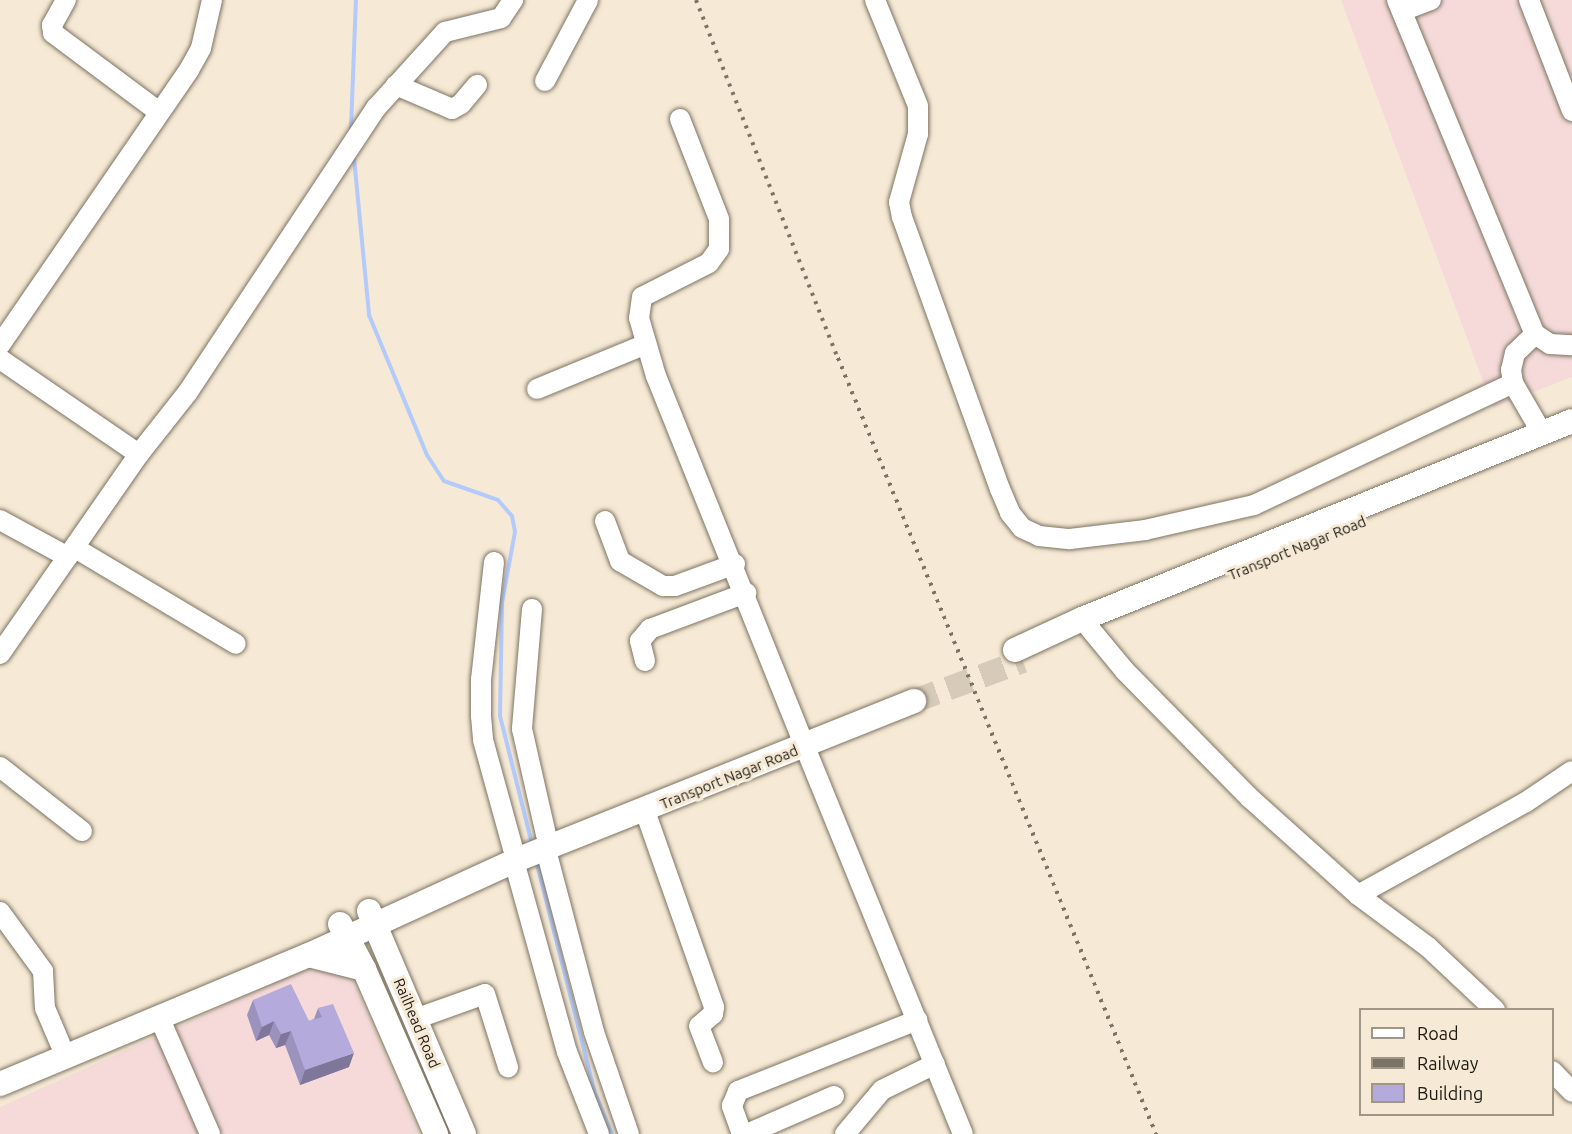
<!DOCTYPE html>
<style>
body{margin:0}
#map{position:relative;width:1572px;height:1134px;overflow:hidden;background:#f6ead6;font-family:Ubuntu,sans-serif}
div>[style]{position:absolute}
.commercial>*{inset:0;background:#f5dad9}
.stream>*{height:4px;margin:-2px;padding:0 2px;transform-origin:2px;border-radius:2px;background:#b3cafa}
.major-tunnel>*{height:24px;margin-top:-12px;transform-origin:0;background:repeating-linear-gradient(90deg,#d5cbb8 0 24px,transparent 0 36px)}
.roads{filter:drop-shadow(0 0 2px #7d7361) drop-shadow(0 0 2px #7d7361)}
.minor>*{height:20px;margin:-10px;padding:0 10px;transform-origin:10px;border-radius:10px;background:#fff}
.major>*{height:24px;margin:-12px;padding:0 12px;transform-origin:12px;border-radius:12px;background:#fff}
.rail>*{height:4px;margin-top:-2px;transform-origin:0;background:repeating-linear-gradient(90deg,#7a7365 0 3px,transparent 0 9px)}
.wall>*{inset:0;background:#9b92bd}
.shaded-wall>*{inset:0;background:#7e779a}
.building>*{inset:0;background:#b4aadc}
span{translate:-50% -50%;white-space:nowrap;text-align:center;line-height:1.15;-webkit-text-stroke:6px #f6ead6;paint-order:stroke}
.street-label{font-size:15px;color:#1d1911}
.legend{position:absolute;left:1359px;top:1008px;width:195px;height:108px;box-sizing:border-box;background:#f6ead6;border:2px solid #9f9687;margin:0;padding:8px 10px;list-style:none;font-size:18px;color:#1d1911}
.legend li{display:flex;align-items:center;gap:12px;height:30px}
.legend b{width:30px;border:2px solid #9f9687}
</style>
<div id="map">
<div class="commercial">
<i style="clip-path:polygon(1341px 0,1572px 0,1572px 377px,1493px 408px)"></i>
<i style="clip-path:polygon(316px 964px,350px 973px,419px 1134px,0 1134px,0 1107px)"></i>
</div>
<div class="stream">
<i style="left:351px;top:128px;width:128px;rotate:-87.8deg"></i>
<i style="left:354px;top:158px;width:158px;rotate:84.5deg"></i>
<i style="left:369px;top:315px;width:152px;rotate:67.5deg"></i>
<i style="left:427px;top:455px;width:31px;rotate:57deg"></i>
<i style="left:444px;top:481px;width:57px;rotate:19.4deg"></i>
<i style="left:498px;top:500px;width:21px;rotate:49deg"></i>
<i style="left:512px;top:516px;width:16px;rotate:79deg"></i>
<i style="left:515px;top:532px;width:71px;rotate:100.5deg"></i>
<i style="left:502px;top:602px;width:114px;rotate:91deg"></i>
<i style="left:500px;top:716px;width:132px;rotate:76deg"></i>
<i style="left:536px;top:860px;width:240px;rotate:75.8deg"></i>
<i style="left:595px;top:1093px;width:44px;rotate:67.5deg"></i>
</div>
<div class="major-tunnel">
<i style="left:914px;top:701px;width:116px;rotate:-20.2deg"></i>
</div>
<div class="roads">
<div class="minor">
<i style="left:66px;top:0;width:29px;rotate:119deg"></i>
<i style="left:52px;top:25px;width:8px;rotate:83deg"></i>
<i style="left:53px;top:33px;width:132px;rotate:36.7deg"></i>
<i style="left:875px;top:0;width:114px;rotate:67.9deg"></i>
<i style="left:918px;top:106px;width:28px;rotate:90deg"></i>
<i style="left:918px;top:134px;width:71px;rotate:105.6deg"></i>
<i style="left:899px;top:202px;width:15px;rotate:79deg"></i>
<i style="left:902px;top:217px;width:289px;rotate:70.2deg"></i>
<i style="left:1000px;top:489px;width:26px;rotate:67deg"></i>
<i style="left:1010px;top:513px;width:19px;rotate:51deg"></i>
<i style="left:1022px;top:528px;width:19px;rotate:25deg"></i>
<i style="left:1039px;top:536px;width:31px;rotate:6deg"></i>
<i style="left:1070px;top:539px;width:76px;rotate:-6.8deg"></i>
<i style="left:1145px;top:530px;width:112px;rotate:-12.9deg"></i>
<i style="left:1254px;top:505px;width:286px;rotate:-25.2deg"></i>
<i style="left:1397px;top:0;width:361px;rotate:67.6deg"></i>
<i style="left:1535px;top:334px;width:18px;rotate:34deg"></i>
<i style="left:1550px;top:344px;width:22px;rotate:3deg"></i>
<i style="left:1529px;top:0;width:119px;rotate:68.8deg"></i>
<i style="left:1402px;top:11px;width:31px;rotate:-21deg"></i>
<i style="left:545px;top:81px;width:92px;rotate:-62deg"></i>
<i style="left:396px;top:85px;width:61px;rotate:23.2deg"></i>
<i style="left:452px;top:109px;width:10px;rotate:-29deg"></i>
<i style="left:461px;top:104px;width:25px;rotate:-50deg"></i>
<i style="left:680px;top:119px;width:107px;rotate:68.7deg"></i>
<i style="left:719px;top:219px;width:30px;rotate:90deg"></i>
<i style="left:719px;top:249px;width:17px;rotate:126deg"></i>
<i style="left:709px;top:263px;width:75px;rotate:153.1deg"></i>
<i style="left:642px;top:297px;width:21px;rotate:98deg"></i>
<i style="left:639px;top:318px;width:60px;rotate:73.7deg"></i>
<i style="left:656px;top:376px;width:388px;rotate:68.1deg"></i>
<i style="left:1535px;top:334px;width:28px;rotate:136deg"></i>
<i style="left:1515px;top:353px;width:17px;rotate:103deg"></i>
<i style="left:1511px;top:370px;width:13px;rotate:81deg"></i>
<i style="left:1513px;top:383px;width:58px;rotate:59.9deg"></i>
<i style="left:0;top:345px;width:334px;rotate:-55.5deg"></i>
<i style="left:189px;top:70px;width:25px;rotate:-61deg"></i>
<i style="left:201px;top:48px;width:49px;rotate:-77.1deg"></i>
<i style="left:0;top:359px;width:168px;rotate:34.4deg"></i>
<i style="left:537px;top:389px;width:118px;rotate:-22.4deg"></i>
<i style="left:0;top:520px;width:77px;rotate:28.6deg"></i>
<i style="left:605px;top:521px;width:43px;rotate:69.4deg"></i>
<i style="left:620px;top:561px;width:50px;rotate:30.2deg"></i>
<i style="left:663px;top:586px;width:12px"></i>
<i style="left:675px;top:586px;width:64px;rotate:-20.1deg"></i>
<i style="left:75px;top:548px;width:187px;rotate:30.8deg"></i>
<i style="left:494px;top:562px;width:118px;rotate:96.3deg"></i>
<i style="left:481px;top:679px;width:37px;rotate:90deg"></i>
<i style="left:481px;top:716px;width:24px;rotate:85deg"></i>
<i style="left:483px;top:740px;width:113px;rotate:74.6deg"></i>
<i style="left:532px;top:609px;width:120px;rotate:94.8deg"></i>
<i style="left:522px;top:729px;width:109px;rotate:77.2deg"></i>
<i style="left:1082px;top:619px;width:67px;rotate:50.4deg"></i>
<i style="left:1125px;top:671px;width:178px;rotate:45.5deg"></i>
<i style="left:1250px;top:798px;width:145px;rotate:41.9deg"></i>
<i style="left:1358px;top:895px;width:87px;rotate:36.6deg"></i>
<i style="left:1428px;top:947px;width:92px;rotate:43.2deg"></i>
<i style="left:0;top:654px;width:244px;rotate:-55.2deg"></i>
<i style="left:139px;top:454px;width:79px;rotate:-51.7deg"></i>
<i style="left:188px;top:392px;width:341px;rotate:-56.5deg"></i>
<i style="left:376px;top:108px;width:103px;rotate:-47.8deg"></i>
<i style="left:445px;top:32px;width:58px;rotate:-14deg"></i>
<i style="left:501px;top:18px;width:22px;rotate:-56deg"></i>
<i style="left:645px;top:661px;width:21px;rotate:-104deg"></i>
<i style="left:640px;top:641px;width:16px;rotate:-50deg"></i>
<i style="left:650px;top:629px;width:103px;rotate:-20.6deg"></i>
<i style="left:805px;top:747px;width:418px;rotate:67.8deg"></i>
<i style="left:0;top:767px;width:104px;rotate:38deg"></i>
<i style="left:645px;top:811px;width:208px;rotate:70.6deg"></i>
<i style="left:714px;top:1007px;width:7px;rotate:98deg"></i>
<i style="left:713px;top:1014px;width:18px;rotate:139deg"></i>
<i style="left:699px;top:1026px;width:39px;rotate:69deg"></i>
<i style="left:546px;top:850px;width:188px;rotate:75.2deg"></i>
<i style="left:594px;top:1032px;width:108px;rotate:71.1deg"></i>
<i style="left:514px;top:861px;width:198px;rotate:74.5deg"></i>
<i style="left:567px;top:1052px;width:88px;rotate:68.7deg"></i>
<i style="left:1358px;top:895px;width:192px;rotate:-29deg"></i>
<i style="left:1526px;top:802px;width:55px;rotate:-34deg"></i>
<i style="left:0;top:912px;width:73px;rotate:53.9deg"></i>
<i style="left:43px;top:971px;width:37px;rotate:87deg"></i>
<i style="left:45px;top:1008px;width:39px;rotate:67deg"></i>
<i style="left:159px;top:1017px;width:128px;rotate:66.4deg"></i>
<i style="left:415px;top:1019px;width:74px;rotate:-19.7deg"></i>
<i style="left:485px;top:994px;width:77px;rotate:72.5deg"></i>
<i style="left:1552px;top:1071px;width:29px;rotate:46deg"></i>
<i style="left:742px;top:1134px;width:30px;rotate:-110deg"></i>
<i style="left:732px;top:1106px;width:16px;rotate:-68deg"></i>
<i style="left:738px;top:1091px;width:193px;rotate:-21.6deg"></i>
<i style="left:747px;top:1134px;width:95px;rotate:-23.6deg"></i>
<i style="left:845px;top:1134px;width:57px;rotate:-49.9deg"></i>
<i style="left:882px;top:1090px;width:59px;rotate:-26.1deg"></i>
</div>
<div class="major">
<i style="left:1015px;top:650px;width:74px;rotate:-24.8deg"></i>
<i style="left:1082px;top:619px;width:528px;rotate:-22deg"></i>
<i style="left:369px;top:911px;width:242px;rotate:66.9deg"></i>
<i style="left:340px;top:924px;width:51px;rotate:61.9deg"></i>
<i style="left:364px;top:969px;width:180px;rotate:66.4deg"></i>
<i style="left:309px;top:955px;width:57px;rotate:14.3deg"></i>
<i style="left:0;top:1084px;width:335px;rotate:-22.7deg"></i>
<i style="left:309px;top:955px;width:226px;rotate:-24.6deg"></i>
<i style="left:514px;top:861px;width:431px;rotate:-21.8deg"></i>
</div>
</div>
<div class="rail">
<i style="left:696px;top:0;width:385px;rotate:68.4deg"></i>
<i style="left:838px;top:358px;width:839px;rotate:67.72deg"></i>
</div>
<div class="wall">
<i style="clip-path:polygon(253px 1000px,309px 1021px,314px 1019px,318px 1008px,349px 1067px,300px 1085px,285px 1045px,276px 1048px,269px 1035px,256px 1041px,247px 1015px)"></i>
</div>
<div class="shaded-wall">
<i style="clip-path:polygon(274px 1021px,269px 1035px,256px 1041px,262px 1027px)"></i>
<i style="clip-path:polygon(291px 1031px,285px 1045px,276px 1048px,281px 1034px)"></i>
<i style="clip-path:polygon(354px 1053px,349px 1067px,300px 1085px,305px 1070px)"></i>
</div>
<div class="building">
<i style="clip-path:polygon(291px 984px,309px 1021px,322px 1017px,318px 1008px,333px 1004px,354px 1053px,305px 1070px,291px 1031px,281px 1034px,274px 1021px,262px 1027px,253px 1000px)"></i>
</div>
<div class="street-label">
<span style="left:1297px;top:548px;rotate:-22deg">Transport Nagar Road</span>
<span style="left:729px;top:777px;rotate:-22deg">Transport Nagar Road</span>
<span style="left:417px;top:1023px;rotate:67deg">Railhead Road</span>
</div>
<ul class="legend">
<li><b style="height:8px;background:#fff"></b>Road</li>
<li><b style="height:8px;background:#7a7365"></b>Railway</li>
<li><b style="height:16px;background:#b4aadc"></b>Building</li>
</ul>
</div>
